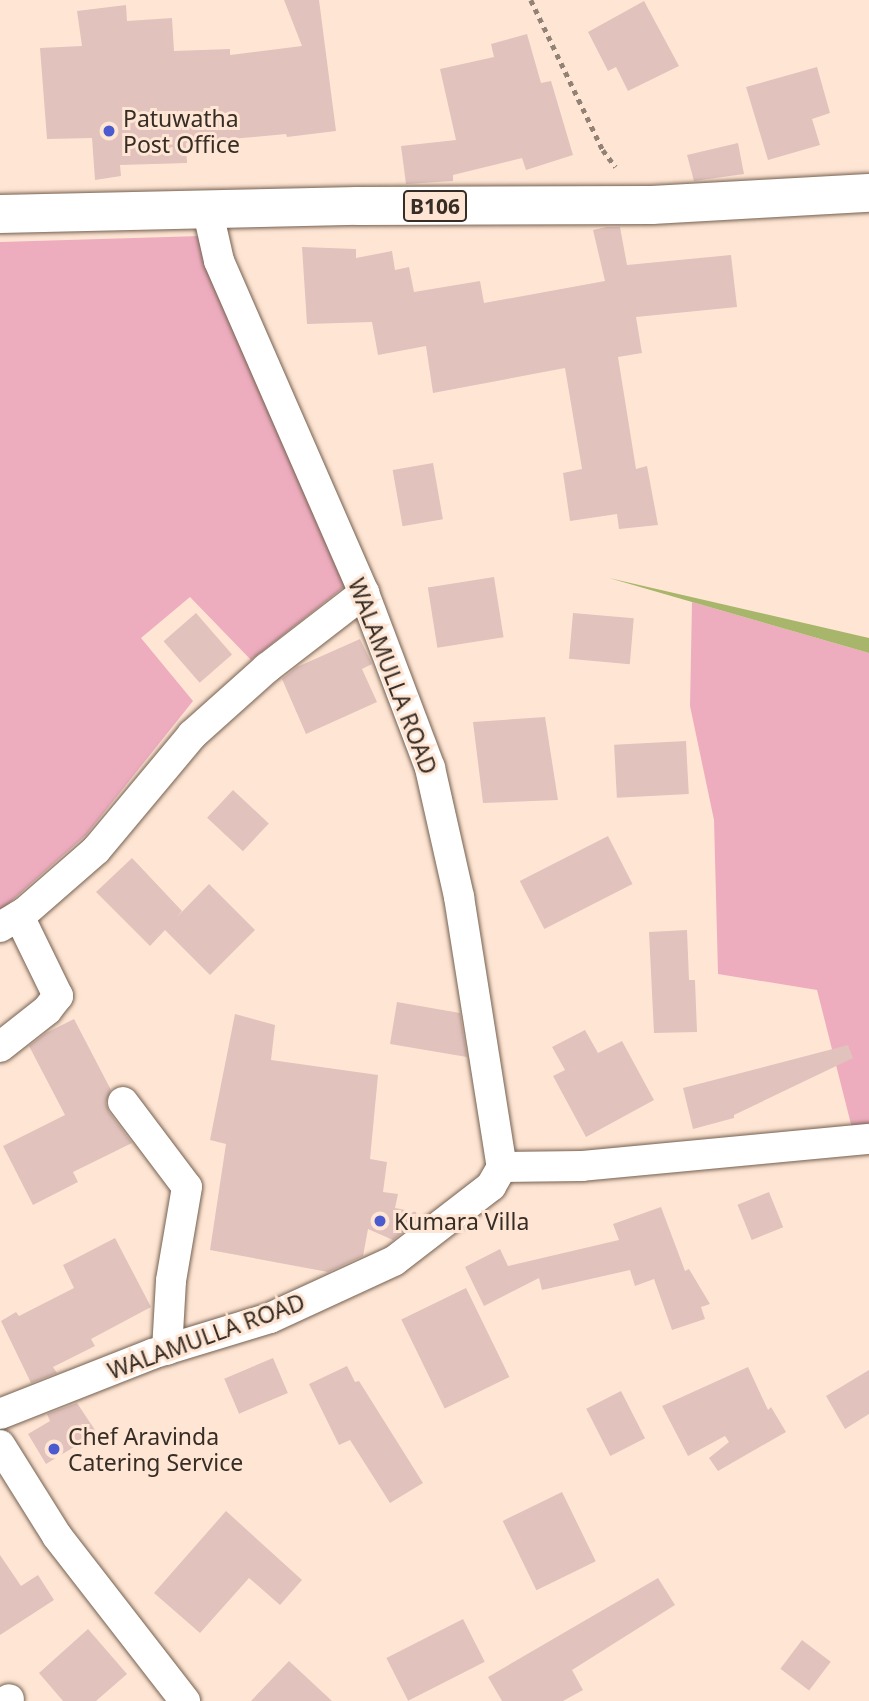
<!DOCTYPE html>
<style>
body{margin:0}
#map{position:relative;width:869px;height:1701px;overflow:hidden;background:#ffe6d4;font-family:"Noto Sans",sans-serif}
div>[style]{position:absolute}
.green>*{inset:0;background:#eeadbf}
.water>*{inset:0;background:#a8b66b}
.building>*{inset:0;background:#e1c2bd;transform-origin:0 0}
.path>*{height:4.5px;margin-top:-2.25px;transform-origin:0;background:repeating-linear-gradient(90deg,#928276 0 5px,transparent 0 10px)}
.roads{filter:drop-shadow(0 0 2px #756050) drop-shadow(0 0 2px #756050)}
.minor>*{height:30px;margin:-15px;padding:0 15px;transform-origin:15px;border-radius:15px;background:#fff}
.primary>*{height:38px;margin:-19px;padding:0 19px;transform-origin:19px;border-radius:19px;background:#fff}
.dots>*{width:19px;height:19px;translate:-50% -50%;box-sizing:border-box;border:4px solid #ffe6d4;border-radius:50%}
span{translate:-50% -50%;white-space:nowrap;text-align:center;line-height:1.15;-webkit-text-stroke:6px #ffe6d4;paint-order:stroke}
.shield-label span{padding:2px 5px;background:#ffe6d4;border:2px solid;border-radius:5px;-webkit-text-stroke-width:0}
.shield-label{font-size:21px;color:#362d26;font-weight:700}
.poi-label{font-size:23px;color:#362d26}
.left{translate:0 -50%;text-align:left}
.street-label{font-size:23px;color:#362d26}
</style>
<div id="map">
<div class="green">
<i style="clip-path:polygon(201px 236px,349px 583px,251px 660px,190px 597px,141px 638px,193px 701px,86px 835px,0 911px,0 242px)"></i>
<i style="clip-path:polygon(692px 602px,869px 653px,869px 1139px,855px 1140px,817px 990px,718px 974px,714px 820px,690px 706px)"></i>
</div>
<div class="water">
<i style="clip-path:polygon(609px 578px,869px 638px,869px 653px,692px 602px)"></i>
</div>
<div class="building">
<i style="clip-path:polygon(284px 0,319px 0,336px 131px,287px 137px,286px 134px,186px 143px,187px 163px,120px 165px,121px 176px,95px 180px,92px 138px,47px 139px,40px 48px,82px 46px,77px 11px,126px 5px,127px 21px,172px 18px,174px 51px,230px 49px,230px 55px,302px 46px)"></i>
<i style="clip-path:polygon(644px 1px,679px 66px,628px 91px,616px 67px,608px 71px,588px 32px)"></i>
<i style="clip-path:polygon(527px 34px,541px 83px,551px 81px,573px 155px,526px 170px,522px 158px,453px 175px,453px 181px,406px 184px,401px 146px,456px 140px,440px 69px,494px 57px,491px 44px)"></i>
<i style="clip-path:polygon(817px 67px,830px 113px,812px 119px,820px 145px,768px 160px,746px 87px)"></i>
<i style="clip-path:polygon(738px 143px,744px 174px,694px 181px,687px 155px)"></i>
<i style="clip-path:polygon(607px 227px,620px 227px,627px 265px,731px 255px,737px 307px,636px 317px,642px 353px,618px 357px,636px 469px,647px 466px,658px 525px,619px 529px,617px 514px,570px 521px,563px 473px,582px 469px,565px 368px,433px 393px,426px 346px,378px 355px,372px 322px,307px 324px,302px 247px,356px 249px,356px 258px,392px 251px,395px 270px,409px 267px,414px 292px,480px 281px,484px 303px,605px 281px,593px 230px)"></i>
<i style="left:433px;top:463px;width:57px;height:41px;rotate:80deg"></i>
<i style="left:494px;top:577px;width:61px;height:67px;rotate:81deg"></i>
<i style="left:196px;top:613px;width:55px;height:43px;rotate:49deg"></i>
<i style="left:573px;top:613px;width:61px;height:46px;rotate:5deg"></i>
<i style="clip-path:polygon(360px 639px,372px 664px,362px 669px,377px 702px,306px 734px,282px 679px,297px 667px)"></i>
<i style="clip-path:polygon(545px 717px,558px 800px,483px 803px,473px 722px)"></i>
<i style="left:686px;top:741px;width:53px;height:72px;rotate:87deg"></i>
<i style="left:233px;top:790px;width:49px;height:38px;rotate:43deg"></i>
<i style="left:608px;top:836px;width:54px;height:99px;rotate:63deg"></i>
<i style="clip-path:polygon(132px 858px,182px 911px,176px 918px,209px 884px,255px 930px,210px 975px,165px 930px,150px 946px,96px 892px)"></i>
<i style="clip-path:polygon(687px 930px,689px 980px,695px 980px,697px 1032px,654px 1033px,649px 932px)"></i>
<i style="clip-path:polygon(397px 1002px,460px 1013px,467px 1057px,390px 1044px)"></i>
<i style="clip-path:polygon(235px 1014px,275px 1025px,271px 1060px,378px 1075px,370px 1159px,387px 1162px,383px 1192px,398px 1194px,395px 1208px,416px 1212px,418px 1220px,393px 1240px,368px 1229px,363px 1256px,328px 1272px,210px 1250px,226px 1144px,210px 1140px)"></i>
<i style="clip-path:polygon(74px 1019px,111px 1090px,106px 1103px,109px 1112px,132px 1143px,73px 1172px,78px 1182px,33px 1205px,3px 1146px,65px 1115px,29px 1046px,46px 1033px)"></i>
<i style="clip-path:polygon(585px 1030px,598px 1053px,622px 1041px,654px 1100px,586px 1137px,553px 1076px,565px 1070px,552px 1047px)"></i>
<i style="clip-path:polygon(848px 1045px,853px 1058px,734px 1115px,734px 1118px,693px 1129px,683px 1088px)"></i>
<i style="left:769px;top:1192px;width:38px;height:34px;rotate:68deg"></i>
<i style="clip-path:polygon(661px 1207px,685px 1271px,689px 1269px,710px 1304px,701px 1307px,705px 1319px,672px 1330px,654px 1279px,635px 1286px,630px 1270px,542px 1290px,539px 1278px,484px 1306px,465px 1267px,500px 1249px,508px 1266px,619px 1240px,613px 1224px)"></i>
<i style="clip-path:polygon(115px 1238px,151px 1307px,91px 1339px,95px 1346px,53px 1367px,57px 1373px,31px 1383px,1px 1321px,16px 1312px,19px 1316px,74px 1288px,63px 1265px)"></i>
<i style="left:466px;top:1288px;width:99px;height:72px;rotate:64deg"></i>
<i style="left:273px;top:1358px;width:38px;height:53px;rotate:67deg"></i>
<i style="clip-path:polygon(347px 1366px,355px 1382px,359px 1381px,423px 1483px,390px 1503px,350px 1440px,339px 1445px,309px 1384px)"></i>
<i style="clip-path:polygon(748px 1367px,768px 1410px,771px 1407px,786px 1432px,718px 1471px,709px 1458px,729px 1442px,725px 1436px,688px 1456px,662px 1406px)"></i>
<i style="clip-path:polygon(869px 1370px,869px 1414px,845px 1429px,826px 1396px)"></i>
<i style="left:621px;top:1391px;width:53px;height:39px;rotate:63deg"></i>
<i style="clip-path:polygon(77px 1403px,97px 1433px,46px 1464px,28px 1434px,50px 1421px,47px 1414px)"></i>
<i style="left:562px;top:1492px;width:77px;height:66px;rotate:64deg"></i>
<i style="clip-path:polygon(226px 1511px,302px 1580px,280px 1605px,249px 1578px,200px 1633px,154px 1593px)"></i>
<i style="clip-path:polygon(0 1555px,21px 1586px,38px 1575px,54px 1600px,0 1635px)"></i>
<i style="clip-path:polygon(658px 1578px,675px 1605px,572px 1670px,583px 1690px,563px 1701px,502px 1701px,488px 1677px)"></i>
<i style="left:463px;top:1619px;width:48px;height:86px;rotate:63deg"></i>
<i style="clip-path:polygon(88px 1629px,127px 1674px,96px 1701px,63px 1701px,39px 1673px)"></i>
<i style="left:802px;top:1640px;width:36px;height:36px;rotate:37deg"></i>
<i style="clip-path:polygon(289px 1661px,332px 1701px,251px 1701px)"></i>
</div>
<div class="path">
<i style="left:531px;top:0;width:166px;rotate:64.4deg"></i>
<i style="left:603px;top:150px;width:21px;rotate:53deg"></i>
</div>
<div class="roads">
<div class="minor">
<i style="left:207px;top:208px;width:54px;rotate:77.2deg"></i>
<i style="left:219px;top:261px;width:362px;rotate:66.4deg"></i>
<i style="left:364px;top:593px;width:187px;rotate:69.3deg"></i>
<i style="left:430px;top:768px;width:132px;rotate:77.3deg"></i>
<i style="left:459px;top:897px;width:273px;rotate:81deg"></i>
<i style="left:0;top:927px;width:29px;rotate:-31deg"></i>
<i style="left:25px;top:912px;width:94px;rotate:-41.1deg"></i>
<i style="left:96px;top:850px;width:150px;rotate:-50.1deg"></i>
<i style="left:192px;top:735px;width:101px;rotate:-41.8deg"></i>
<i style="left:267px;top:668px;width:123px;rotate:-37.7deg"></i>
<i style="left:0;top:1047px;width:60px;rotate:-38.2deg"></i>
<i style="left:47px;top:1010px;width:18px;rotate:-52deg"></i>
<i style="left:58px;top:996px;width:89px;rotate:-116deg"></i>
<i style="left:123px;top:1102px;width:106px;rotate:53deg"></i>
<i style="left:187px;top:1187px;width:95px;rotate:99.7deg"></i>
<i style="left:171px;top:1281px;width:69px;rotate:93.3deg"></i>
<i style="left:0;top:1414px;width:163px;rotate:-21.5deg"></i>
<i style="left:152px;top:1354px;width:123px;rotate:-17deg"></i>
<i style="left:270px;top:1318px;width:136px;rotate:-24.7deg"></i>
<i style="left:394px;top:1261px;width:123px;rotate:-37.7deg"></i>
<i style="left:491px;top:1186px;width:22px;rotate:-60deg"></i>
<i style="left:502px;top:1167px;width:80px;rotate:-0.7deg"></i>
<i style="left:582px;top:1166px;width:288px;rotate:-5.4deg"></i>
<i style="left:0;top:1445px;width:107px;rotate:57.9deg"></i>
<i style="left:57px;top:1536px;width:209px;rotate:52.2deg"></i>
<i style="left:8px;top:1701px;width:2px;rotate:-63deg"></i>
</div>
<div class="primary">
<i style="left:0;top:214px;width:358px;rotate:-1.3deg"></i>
<i style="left:358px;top:206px;width:294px;rotate:-0.2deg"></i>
<i style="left:652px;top:205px;width:217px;rotate:-3.2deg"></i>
</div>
</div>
<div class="dots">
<i style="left:109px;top:131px;background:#4c5acf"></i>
<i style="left:380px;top:1221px;background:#4c5acf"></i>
<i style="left:54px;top:1449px;background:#4c5acf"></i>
</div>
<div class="shield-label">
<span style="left:435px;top:206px">B106</span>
</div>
<div class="poi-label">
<span class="left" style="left:123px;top:131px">Patuwatha<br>Post Office</span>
<span class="left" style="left:394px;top:1221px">Kumara Villa</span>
<span class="left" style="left:68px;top:1449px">Chef Aravinda<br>Catering Service</span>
</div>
<div class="street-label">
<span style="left:393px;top:676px;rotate:69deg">WALAMULLA ROAD</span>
<span style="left:206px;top:1336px;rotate:-20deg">WALAMULLA ROAD</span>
</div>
</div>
